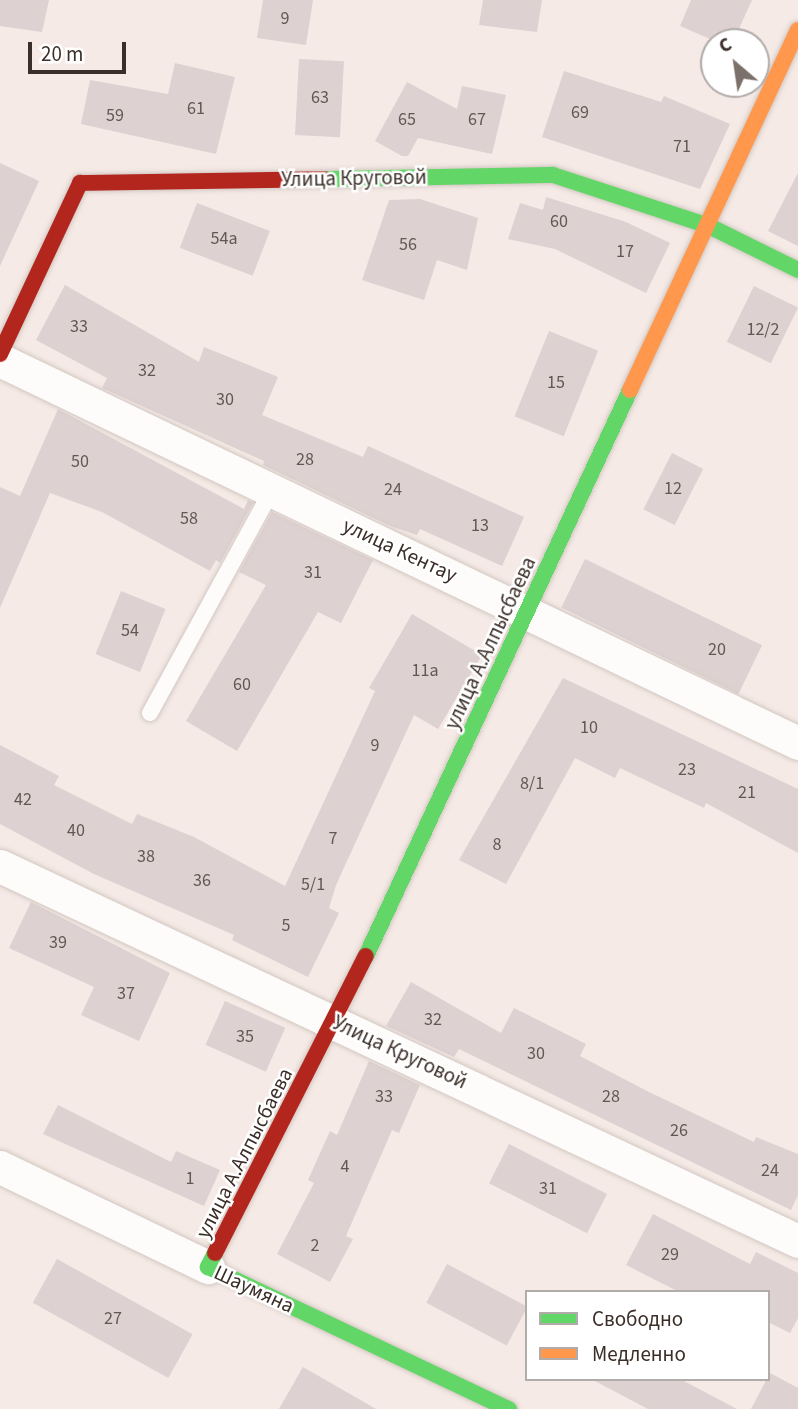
<!DOCTYPE html>
<meta charset="utf-8">
<style>
body{margin:0}
#map{position:relative;width:798px;height:1409px;overflow:hidden;background:#f5eae5;font-family:"Source Sans 3",sans-serif}
div>[style]{position:absolute}
.building>*{inset:0;background:#ddd1d1;transform-origin:0 0}
.roads{filter:drop-shadow(0 0 2px #d2c7c2) drop-shadow(0 0 2px #d2c7c2)}
.lane>*{height:16px;margin:-8px;padding:0 8px;transform-origin:8px;border-radius:8px;background:#fefcfb}
.street>*{height:33px;margin:-16.5px;padding:0 16.5px;transform-origin:16.5px;border-radius:16.5px;background:#fefcfb}
.fast>*{height:16px;margin:-8px;padding:0 8px;transform-origin:8px;border-radius:8px;background:#63d668}
.slow>*{height:16px;margin:-8px;padding:0 8px;transform-origin:8px;border-radius:8px;background:#ff974d}
.jam>*{height:16px;margin:-8px;padding:0 8px;transform-origin:8px;border-radius:8px;background:#b3261e}
span{translate:-50% -50%;white-space:nowrap;text-align:center;line-height:1.15;-webkit-text-stroke:5px #fff;paint-order:stroke}
.number-label{font-size:18px;color:#645753}
.number-label span{-webkit-text-stroke-width:0}
.street-label{font-size:21px;color:#3b2e29}
.legend{position:absolute;left:525px;top:1290px;width:245px;height:91px;box-sizing:border-box;background:#fff;border:2px solid #b1aba9;margin:0;padding:9px 12px;list-style:none;font-size:21px;color:#3b2e29}
.legend li{display:flex;align-items:center;gap:14px;height:35px}
.legend b{width:35px;border:2px solid #b1aba9}
.north{position:absolute;left:700px;top:28px;width:70px;height:70px;box-sizing:border-box;background:#fff;border:2px solid #b1aba9;border-radius:50%;rotate:331deg;font-size:19px;font-weight:700;line-height:28px;text-align:center;color:#3b2e29}
.north::after{content:'';display:block;margin:auto;width:24px;height:32px;background:#7c706b;clip-path:polygon(50% 0,100% 100%,50% 72%,0 100%)}
.scale{position:absolute;left:28px;top:42px;width:98px;height:32px;box-sizing:border-box;border:4px solid #3b2e29;border-top:0;padding-left:9px;font-size:21px;line-height:24px;white-space:nowrap;color:#3b2e29;-webkit-text-stroke:5px #fff;paint-order:stroke}
</style>
<div id="map">
<div class="building">
<i style="clip-path:polygon(0 0,49px 0,42px 32px,0 26px)"></i>
<i style="clip-path:polygon(263px 0,313px 0,306px 45px,257px 38px)"></i>
<i style="clip-path:polygon(483px 0,542px 0,537px 32px,479px 25px)"></i>
<i style="clip-path:polygon(691px 0,752px 0,733px 42px,717px 42px,680px 26px)"></i>
<i style="left:299px;top:59px;width:45px;height:76px;rotate:3deg"></i>
<i style="clip-path:polygon(175px 63px,235px 77px,216px 154px,81px 124px,90px 80px,168px 94px)"></i>
<i style="clip-path:polygon(564px 71px,661px 102px,664px 96px,730px 124px,700px 189px,542px 137px)"></i>
<i style="clip-path:polygon(407px 82px,457px 109px,462px 86px,506px 95px,492px 154px,418px 138px,408px 156px,402px 156px,375px 141px)"></i>
<i style="clip-path:polygon(0 163px,39px 181px,0 266px)"></i>
<i style="clip-path:polygon(798px 173px,798px 246px,768px 231px)"></i>
<i style="clip-path:polygon(546px 197px,626px 222px,670px 243px,646px 293px,555px 249px,508px 239px,520px 203px,543px 210px)"></i>
<i style="clip-path:polygon(420px 199px,478px 218px,467px 270px,437px 260px,424px 300px,362px 280px,389px 200px)"></i>
<i style="left:197px;top:203px;width:78px;height:48px;rotate:21deg"></i>
<i style="clip-path:polygon(65px 285px,199px 362px,204px 347px,278px 377px,262px 415px,363px 457px,368px 446px,524px 517px,502px 566px,420px 529px,417px 535px,390px 526px,263px 465px,264px 461px,102px 388px,107px 378px,36px 340px)"></i>
<i style="left:754px;top:286px;width:49px;height:62px;rotate:26deg"></i>
<i style="left:549px;top:331px;width:53px;height:92px;rotate:22deg"></i>
<i style="clip-path:polygon(58px 409px,244px 509px,248px 500px,253px 503px,220px 563px,216px 560px,210px 571px,102px 512px,50px 493px,0 608px,0 487px,20px 496px)"></i>
<i style="left:672px;top:453px;width:35px;height:63px;rotate:27deg"></i>
<i style="clip-path:polygon(272px 512px,373px 560px,341px 623px,318px 612px,237px 751px,186px 721px,266px 585px,239px 572px)"></i>
<i style="left:585px;top:559px;width:197px;height:54px;rotate:26deg"></i>
<i style="left:121px;top:591px;width:48px;height:68px;rotate:22deg"></i>
<i style="clip-path:polygon(412px 614px,482px 655px,438px 729px,414px 715px,336px 885px,329px 908px,339px 913px,308px 977px,232px 940px,234px 935px,94px 874px,0 824px,0 745px,59px 776px,54px 785px,132px 824px,137px 814px,194px 837px,285px 886px,375px 691px,369px 688px)"></i>
<i style="clip-path:polygon(563px 678px,798px 789px,798px 853px,706px 803px,704px 808px,620px 768px,615px 778px,575px 758px,506px 884px,459px 860px)"></i>
<i style="clip-path:polygon(31px 902px,170px 973px,139px 1041px,81px 1015px,94px 987px,9px 948px)"></i>
<i style="clip-path:polygon(411px 982px,501px 1033px,514px 1008px,586px 1044px,580px 1056px,647px 1091px,754px 1142px,756px 1137px,798px 1154px,798px 1195px,791px 1210px,459px 1049px,454px 1057px,386px 1026px)"></i>
<i style="left:225px;top:1001px;width:66px;height:48px;rotate:24deg"></i>
<i style="clip-path:polygon(369px 1061px,420px 1085px,399px 1133px,392px 1130px,346px 1236px,353px 1239px,330px 1282px,277px 1254px,314px 1183px,308px 1180px,330px 1131px,337px 1135px)"></i>
<i style="clip-path:polygon(58px 1105px,171px 1162px,176px 1151px,220px 1170px,204px 1206px,43px 1134px)"></i>
<i style="left:509px;top:1144px;width:110px;height:44px;rotate:27deg"></i>
<i style="clip-path:polygon(653px 1214px,750px 1264px,756px 1252px,798px 1273px,798px 1318px,790px 1333px,768px 1322px,768px 1292px,679px 1292px,626px 1265px)"></i>
<i style="left:57px;top:1259px;width:155px;height:50px;rotate:29deg"></i>
<i style="left:447px;top:1264px;width:91px;height:44px;rotate:28deg"></i>
<i style="clip-path:polygon(303px 1367px,376px 1409px,279px 1409px)"></i>
<i style="clip-path:polygon(770px 1373px,798px 1388px,798px 1409px,751px 1409px)"></i>
<i style="clip-path:polygon(591px 1379px,680px 1379px,737px 1409px,648px 1409px)"></i>
</div>
<div class="roads">
<div class="lane">
<i style="left:150px;top:713px;width:254px;rotate:-61.3deg"></i>
</div>
<div class="street">
<i style="left:0;top:360px;width:885px;rotate:25.64deg"></i>
<i style="left:0;top:866px;width:882px;rotate:25.17deg"></i>
<i style="left:0;top:1167px;width:231px;rotate:25.7deg"></i>
</div>
<div class="fast">
<i style="left:324px;top:179px;width:229px;rotate:-1deg"></i>
<i style="left:553px;top:175px;width:164px;rotate:18.1deg"></i>
<i style="left:709px;top:226px;width:99px;rotate:26.3deg"></i>
<i style="left:366px;top:956px;width:625px;rotate:-64.99deg"></i>
<i style="left:215px;top:1253px;width:16px;rotate:117deg"></i>
<i style="left:208px;top:1267px;width:333px;rotate:25.3deg"></i>
</div>
<div class="slow">
<i style="left:630px;top:390px;width:397px;rotate:-65deg"></i>
</div>
<div class="jam">
<i style="left:0;top:354px;width:189px;rotate:-64.9deg"></i>
<i style="left:80px;top:183px;width:244px;rotate:-0.9deg"></i>
<i style="left:215px;top:1253px;width:333px;rotate:-63.1deg"></i>
</div>
</div>
<div class="number-label">
<span style="left:285px;top:19px">9</span>
<span style="left:320px;top:98px">63</span>
<span style="left:196px;top:109px">61</span>
<span style="left:580px;top:113px">69</span>
<span style="left:115px;top:116px">59</span>
<span style="left:407px;top:120px">65</span>
<span style="left:477px;top:120px">67</span>
<span style="left:682px;top:147px">71</span>
<span style="left:559px;top:222px">60</span>
<span style="left:224px;top:239px">54а</span>
<span style="left:408px;top:245px">56</span>
<span style="left:625px;top:252px">17</span>
<span style="left:79px;top:327px">33</span>
<span style="left:763px;top:330px">12/2</span>
<span style="left:147px;top:371px">32</span>
<span style="left:556px;top:383px">15</span>
<span style="left:225px;top:400px">30</span>
<span style="left:305px;top:460px">28</span>
<span style="left:80px;top:462px">50</span>
<span style="left:673px;top:489px">12</span>
<span style="left:393px;top:490px">24</span>
<span style="left:189px;top:519px">58</span>
<span style="left:480px;top:526px">13</span>
<span style="left:313px;top:573px">31</span>
<span style="left:130px;top:631px">54</span>
<span style="left:717px;top:650px">20</span>
<span style="left:425px;top:671px">11а</span>
<span style="left:242px;top:685px">60</span>
<span style="left:589px;top:728px">10</span>
<span style="left:375px;top:746px">9</span>
<span style="left:687px;top:770px">23</span>
<span style="left:532px;top:784px">8/1</span>
<span style="left:747px;top:793px">21</span>
<span style="left:23px;top:800px">42</span>
<span style="left:76px;top:831px">40</span>
<span style="left:333px;top:839px">7</span>
<span style="left:497px;top:845px">8</span>
<span style="left:146px;top:857px">38</span>
<span style="left:202px;top:881px">36</span>
<span style="left:313px;top:885px">5/1</span>
<span style="left:286px;top:926px">5</span>
<span style="left:58px;top:943px">39</span>
<span style="left:126px;top:994px">37</span>
<span style="left:433px;top:1020px">32</span>
<span style="left:245px;top:1037px">35</span>
<span style="left:536px;top:1054px">30</span>
<span style="left:384px;top:1097px">33</span>
<span style="left:611px;top:1097px">28</span>
<span style="left:679px;top:1131px">26</span>
<span style="left:345px;top:1167px">4</span>
<span style="left:770px;top:1171px">24</span>
<span style="left:190px;top:1179px">1</span>
<span style="left:548px;top:1189px">31</span>
<span style="left:315px;top:1246px">2</span>
<span style="left:670px;top:1255px">29</span>
<span style="left:113px;top:1319px">27</span>
</div>
<div class="street-label">
<span style="left:354px;top:178px;rotate:-1deg">Улица Круговой</span>
<span style="left:400px;top:550px;rotate:25deg">улица Кентау</span>
<span style="left:490px;top:643px;rotate:-65deg">улица А.Алпысбаева</span>
<span style="left:400px;top:1052px;rotate:25deg">Улица Круговой</span>
<span style="left:244px;top:1153px;rotate:-63deg">улица А.Алпысбаева</span>
<span style="left:254px;top:1289px;rotate:25deg">Шаумяна</span>
</div>
<ul class="legend">
<li><b style="height:9px;background:#63d668"></b>Свободно</li>
<li><b style="height:9px;background:#ff974d"></b>Медленно</li>
</ul>
<div class="north">С</div>
<div class="scale">20 m</div>
</div>
